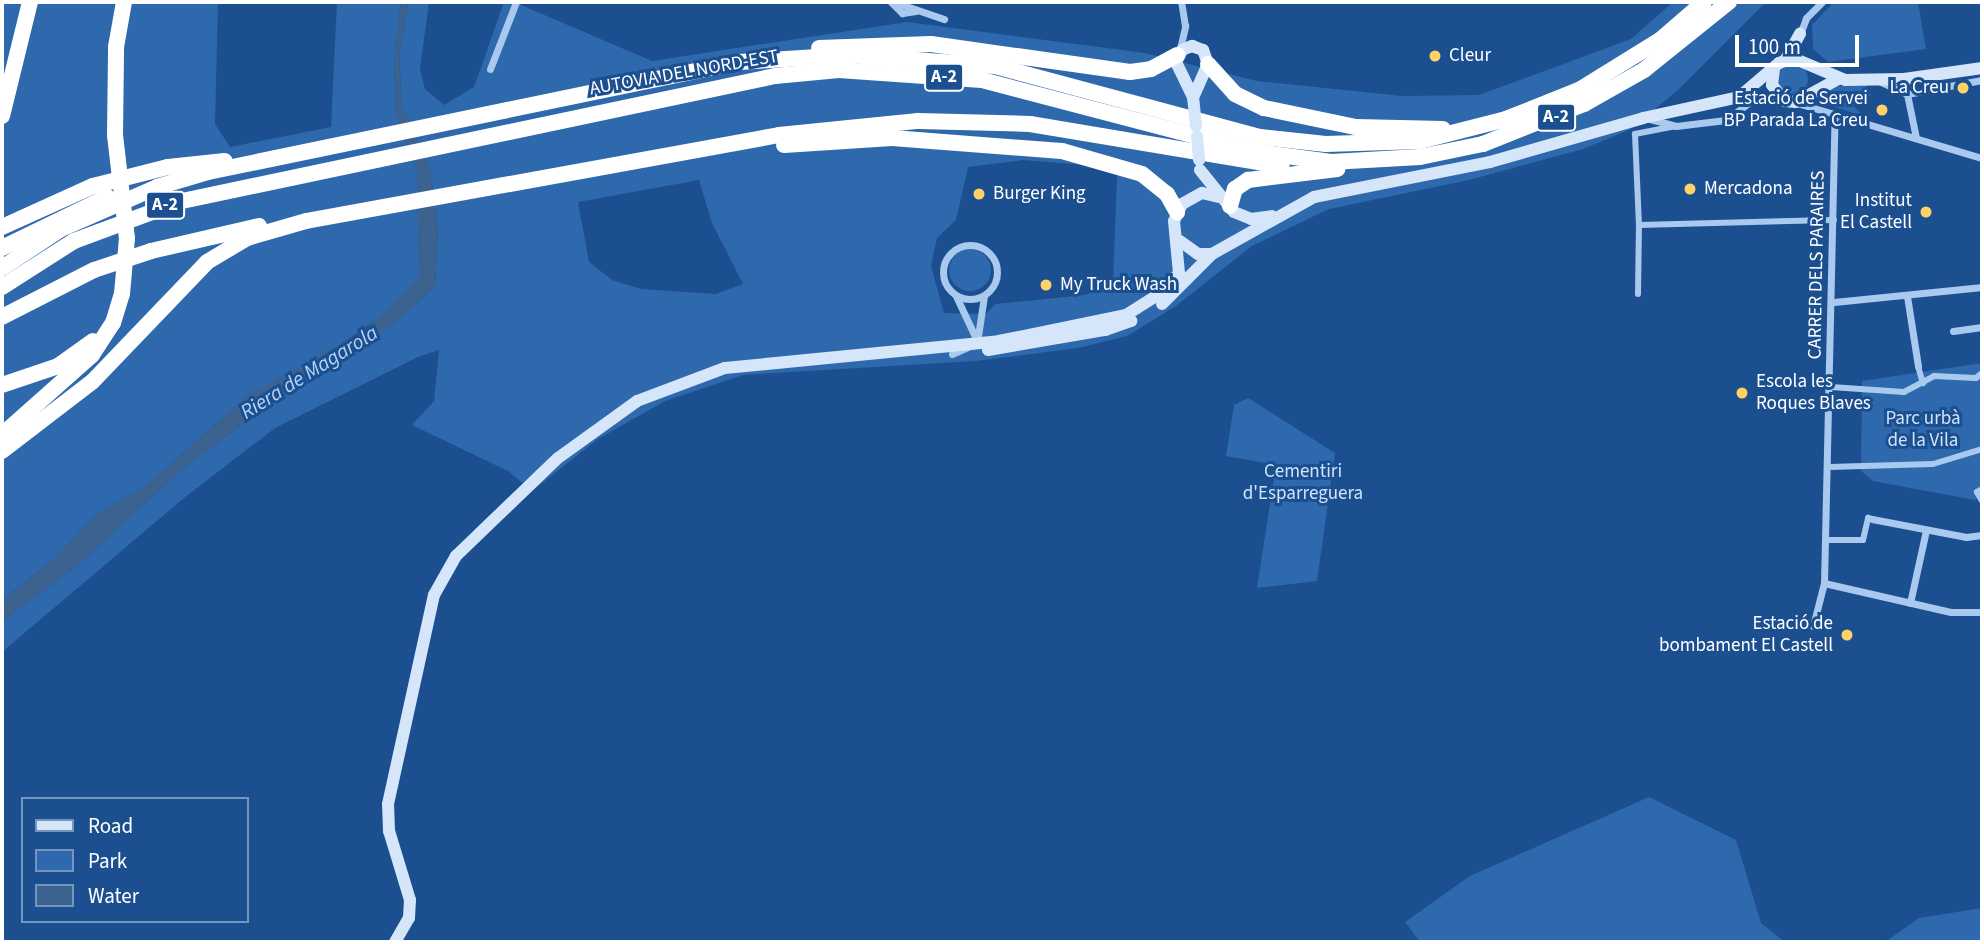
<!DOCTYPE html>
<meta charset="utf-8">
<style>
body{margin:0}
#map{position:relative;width:1984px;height:944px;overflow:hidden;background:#1b4f8f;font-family:"Source Sans 3",sans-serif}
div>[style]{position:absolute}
.green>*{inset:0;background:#2e69ad}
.round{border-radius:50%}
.water>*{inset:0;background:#3c6290}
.pedestrian>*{height:6px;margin:-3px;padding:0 3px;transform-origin:3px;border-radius:3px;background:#a9c9ee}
.minor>*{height:7px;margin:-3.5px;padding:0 3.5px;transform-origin:3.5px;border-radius:3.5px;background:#a9c9ee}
.minor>.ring{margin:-3.5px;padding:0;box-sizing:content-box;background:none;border:7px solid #a9c9ee;border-radius:50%}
.secondary>*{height:12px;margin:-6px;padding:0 6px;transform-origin:6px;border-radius:6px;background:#d6e6fa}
.motorway>*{height:16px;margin:-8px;padding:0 8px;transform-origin:8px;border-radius:8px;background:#fff}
.secondary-bridge>*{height:12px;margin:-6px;padding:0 6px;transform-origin:6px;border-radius:6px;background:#d6e6fa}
.motorway-bridge>*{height:16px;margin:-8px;padding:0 8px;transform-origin:8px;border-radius:8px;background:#fff}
.dots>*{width:19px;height:19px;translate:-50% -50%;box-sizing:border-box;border:4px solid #1b4f8f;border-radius:50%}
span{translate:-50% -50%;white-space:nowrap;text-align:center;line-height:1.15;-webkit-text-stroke:6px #1b4f8f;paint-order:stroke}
.shield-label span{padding:2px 5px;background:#1b4f8f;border:2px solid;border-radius:5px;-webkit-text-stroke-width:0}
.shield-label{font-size:18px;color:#fff;font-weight:700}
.poi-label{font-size:19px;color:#fff}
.left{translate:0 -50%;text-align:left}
.right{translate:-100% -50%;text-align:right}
.street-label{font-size:19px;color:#fff}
.park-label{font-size:19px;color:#cfe3fa}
.water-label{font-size:21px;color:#b5d3f5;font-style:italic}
.frame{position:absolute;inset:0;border:4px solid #fff;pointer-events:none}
.legend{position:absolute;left:21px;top:797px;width:228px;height:126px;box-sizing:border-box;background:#1b4f8f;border:2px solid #7695bc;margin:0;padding:9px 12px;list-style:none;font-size:21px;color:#fff}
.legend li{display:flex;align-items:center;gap:14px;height:35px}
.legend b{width:35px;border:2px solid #7695bc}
.scale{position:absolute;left:1735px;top:35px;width:124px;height:32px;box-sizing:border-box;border:4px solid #fff;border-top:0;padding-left:9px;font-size:21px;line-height:24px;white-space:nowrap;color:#fff;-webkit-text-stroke:5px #1b4f8f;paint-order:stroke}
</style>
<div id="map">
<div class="green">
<i style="clip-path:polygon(2px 2px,218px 2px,215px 124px,230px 147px,331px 127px,337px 2px,401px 2px,394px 63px,396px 113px,417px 172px,419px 264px,419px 279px,395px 306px,334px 349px,246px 397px,145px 487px,100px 512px,54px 559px,2px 600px)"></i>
<i style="clip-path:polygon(evenodd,408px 2px,429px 2px,420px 70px,425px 89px,444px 105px,474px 87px,504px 2px,514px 2px,652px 61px,907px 22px,1145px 53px,1257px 81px,1402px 96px,1479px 95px,1631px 39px,1673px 2px,1766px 2px,1678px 90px,1629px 130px,1583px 149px,1469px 180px,1329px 209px,1252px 246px,1176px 306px,1127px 336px,1078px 348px,976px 361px,743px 375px,665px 401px,598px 439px,532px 491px,508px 471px,412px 425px,434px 401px,439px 350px,418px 357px,275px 428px,184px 498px,2px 652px,2px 621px,78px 565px,183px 468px,273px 401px,323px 374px,397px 321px,435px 286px,438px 229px,430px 169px,402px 107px,399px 57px,408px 2px,1023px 160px,1084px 165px,1117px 175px,1113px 282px,1085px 295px,995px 304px,986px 314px,944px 313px,931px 266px,937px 238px,956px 220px,968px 167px,1023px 160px,408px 2px,699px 180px,712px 223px,743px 284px,716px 294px,641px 289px,612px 280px,589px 262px,578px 202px,699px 180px)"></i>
<i style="clip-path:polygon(1834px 2px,1918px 2px,1926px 49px,1828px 62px,1813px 49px,1812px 25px)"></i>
<i class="round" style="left:1778px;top:64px;width:30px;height:30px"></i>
<i style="clip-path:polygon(1866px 85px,1871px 96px,1856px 100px,1854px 107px,1865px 117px,1820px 102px,1822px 92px,1830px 86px)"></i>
<i class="round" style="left:949px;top:249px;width:42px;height:42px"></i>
<i style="clip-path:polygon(1982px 363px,1982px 496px,1975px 500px,1873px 481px,1861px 471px,1862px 381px)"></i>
<i style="clip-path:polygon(1248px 398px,1335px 453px,1317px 581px,1257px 588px,1276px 465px,1226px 456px,1234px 405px)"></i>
<i style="clip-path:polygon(1649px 797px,1736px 840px,1761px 923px,1785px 942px,1420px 942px,1405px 922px,1470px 876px)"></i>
<i style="clip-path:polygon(1982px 908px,1982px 942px,1885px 942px,1919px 918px)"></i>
</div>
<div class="water">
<i style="clip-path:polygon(401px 2px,408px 2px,399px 57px,402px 107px,430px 169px,438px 229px,435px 286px,397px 321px,323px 374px,273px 401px,183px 468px,78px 565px,2px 621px,2px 600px,54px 559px,100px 512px,145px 487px,246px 397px,363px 331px,419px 279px,417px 172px,396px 113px,394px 63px)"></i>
</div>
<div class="pedestrian">
<i style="left:1676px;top:126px;width:42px;rotate:169deg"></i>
<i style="left:1635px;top:134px;width:91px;rotate:87.5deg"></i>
<i style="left:1639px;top:225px;width:195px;rotate:-1.5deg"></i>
<i style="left:1638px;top:294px;width:69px;rotate:-89.2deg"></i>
<i style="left:1918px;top:366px;width:18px;rotate:74deg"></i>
<i style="left:1831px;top:387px;width:73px;rotate:3.9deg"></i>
<i style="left:1904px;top:392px;width:34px;rotate:-28deg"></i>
<i style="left:1934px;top:376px;width:42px;rotate:2.7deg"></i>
<i style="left:1976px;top:378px;width:8px;rotate:-40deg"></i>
<i style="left:1829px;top:467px;width:104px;rotate:-1.7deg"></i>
<i style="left:1933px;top:464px;width:51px;rotate:-17deg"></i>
<i style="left:1982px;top:489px;width:6px;rotate:149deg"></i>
<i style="left:1977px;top:492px;width:10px;rotate:61deg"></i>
<i style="left:1827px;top:540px;width:36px"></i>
<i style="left:1863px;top:540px;width:23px;rotate:-77deg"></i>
<i style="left:1868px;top:518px;width:4px;rotate:14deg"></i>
</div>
<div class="minor">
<i style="left:891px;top:2px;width:16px;rotate:45deg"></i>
<i style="left:902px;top:13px;width:14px;rotate:-8deg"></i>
<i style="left:894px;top:2px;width:53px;rotate:18.8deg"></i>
<i style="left:1800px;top:34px;width:17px;rotate:-69deg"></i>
<i style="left:1806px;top:18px;width:23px;rotate:-45deg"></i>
<i style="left:1179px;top:53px;width:28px;rotate:-77deg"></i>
<i style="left:1185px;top:26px;width:24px;rotate:-99deg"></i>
<i style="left:490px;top:69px;width:72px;rotate:-68.8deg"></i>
<i style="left:1879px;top:81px;width:31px;rotate:25deg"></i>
<i style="left:1907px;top:94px;width:76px;rotate:-10.6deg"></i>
<i style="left:1907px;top:94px;width:45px;rotate:78.4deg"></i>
<i style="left:1797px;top:103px;width:193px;rotate:16.6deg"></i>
<i style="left:1650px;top:119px;width:27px;rotate:15deg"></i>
<i style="left:1676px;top:126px;width:50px;rotate:-6.8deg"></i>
<i style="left:1726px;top:120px;width:34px;rotate:-37deg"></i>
<i class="ring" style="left:943px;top:245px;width:47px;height:47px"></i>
<i style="left:956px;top:296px;width:52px;rotate:64.9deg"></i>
<i style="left:1907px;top:296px;width:71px;rotate:81.1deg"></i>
<i style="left:1834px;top:302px;width:149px;rotate:-5.8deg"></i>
<i style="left:1953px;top:331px;width:29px;rotate:-8deg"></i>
<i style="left:952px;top:354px;width:27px;rotate:-24deg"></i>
<i style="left:977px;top:343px;width:48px;rotate:-81.5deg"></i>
<i style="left:1872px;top:519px;width:96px;rotate:10.8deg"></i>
<i style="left:1966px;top:537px;width:16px;rotate:-7deg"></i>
<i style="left:1824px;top:583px;width:469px;rotate:-88.7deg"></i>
<i style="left:1910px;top:603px;width:75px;rotate:-77.6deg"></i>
<i style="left:1813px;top:626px;width:44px;rotate:-75.7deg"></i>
<i style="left:1824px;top:583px;width:130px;rotate:12.9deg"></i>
<i style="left:1951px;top:612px;width:31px"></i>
</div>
<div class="secondary">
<i style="left:1192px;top:46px;width:12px;rotate:20deg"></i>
<i style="left:1203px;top:50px;width:15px;rotate:70deg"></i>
<i style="left:1208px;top:64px;width:36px;rotate:114deg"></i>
<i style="left:1193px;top:97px;width:39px;rotate:-116deg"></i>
<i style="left:1176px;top:62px;width:13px;rotate:-63deg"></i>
<i style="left:1182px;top:50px;width:11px;rotate:-22deg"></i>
<i style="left:1786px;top:59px;width:29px;rotate:-61deg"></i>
<i style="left:1774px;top:69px;width:16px;rotate:97deg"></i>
<i style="left:1772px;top:85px;width:19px;rotate:51deg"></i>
<i style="left:1739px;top:97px;width:52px;rotate:-40.4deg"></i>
<i style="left:1779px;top:63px;width:15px;rotate:-20deg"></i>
<i style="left:1793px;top:58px;width:56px;rotate:22.9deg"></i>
<i style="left:1845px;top:80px;width:59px;rotate:-1deg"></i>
<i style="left:1904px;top:79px;width:79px;rotate:-8deg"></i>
<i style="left:1200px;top:170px;width:54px;rotate:51deg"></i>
<i style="left:1234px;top:212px;width:18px;rotate:22deg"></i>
<i style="left:1251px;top:219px;width:21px;rotate:-8deg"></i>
<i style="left:1180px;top:241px;width:22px;rotate:36deg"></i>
<i style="left:1198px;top:254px;width:14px"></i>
<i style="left:1212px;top:254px;width:117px;rotate:-29.2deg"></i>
<i style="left:1314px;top:197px;width:179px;rotate:-11.2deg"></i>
<i style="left:1490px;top:162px;width:159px;rotate:-16deg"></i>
<i style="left:1643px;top:118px;width:98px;rotate:-12.3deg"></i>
<i style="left:1739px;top:97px;width:57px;rotate:5deg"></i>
<i style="left:1796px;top:102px;width:48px;rotate:-28.7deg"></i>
<i style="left:1162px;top:304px;width:71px;rotate:-45deg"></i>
<i style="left:988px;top:350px;width:119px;rotate:-9.7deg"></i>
<i style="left:1105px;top:330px;width:28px;rotate:-19deg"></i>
<i style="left:395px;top:942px;width:28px;rotate:-60deg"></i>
<i style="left:409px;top:918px;width:18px;rotate:-87deg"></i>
<i style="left:410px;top:900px;width:72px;rotate:-106.9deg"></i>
<i style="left:389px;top:831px;width:27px;rotate:-92deg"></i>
<i style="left:388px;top:804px;width:214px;rotate:-77.6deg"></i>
<i style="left:434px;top:595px;width:45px;rotate:-60.6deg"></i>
<i style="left:456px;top:556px;width:141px;rotate:-43.9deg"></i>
<i style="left:558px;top:458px;width:97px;rotate:-35.8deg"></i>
<i style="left:637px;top:401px;width:94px;rotate:-20.6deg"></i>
<i style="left:725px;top:368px;width:275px;rotate:-5.6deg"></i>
<i style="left:999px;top:341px;width:130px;rotate:-11.6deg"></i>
<i style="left:1126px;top:315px;width:45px;rotate:-32.3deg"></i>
<i style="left:1164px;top:291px;width:23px;rotate:-50deg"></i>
<i style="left:1179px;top:273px;width:52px;rotate:-95.5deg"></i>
<i style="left:1174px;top:221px;width:19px;rotate:-65deg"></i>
<i style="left:1182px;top:204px;width:23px;rotate:-29deg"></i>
<i style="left:1202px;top:193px;width:18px;rotate:13deg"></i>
</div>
<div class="motorway">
<i style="left:819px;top:48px;width:112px;rotate:-2deg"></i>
<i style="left:931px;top:44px;width:201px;rotate:8deg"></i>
<i style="left:1130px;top:72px;width:21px;rotate:-8deg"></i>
<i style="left:1151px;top:69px;width:30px;rotate:-28deg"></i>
<i style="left:1208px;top:64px;width:40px;rotate:48deg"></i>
<i style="left:1235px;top:94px;width:32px;rotate:26deg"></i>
<i style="left:1264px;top:108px;width:94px;rotate:11.7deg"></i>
<i style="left:1356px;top:127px;width:87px;rotate:1.3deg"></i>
<i style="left:2px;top:116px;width:117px;rotate:-76.2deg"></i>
<i style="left:115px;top:135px;width:88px;rotate:-89.3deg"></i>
<i style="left:116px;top:47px;width:46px;rotate:-79.9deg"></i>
<i style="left:784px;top:145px;width:108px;rotate:-3.7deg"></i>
<i style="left:892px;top:138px;width:170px;rotate:4.4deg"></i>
<i style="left:1062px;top:151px;width:83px;rotate:16deg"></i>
<i style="left:1142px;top:174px;width:32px;rotate:39deg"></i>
<i style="left:1167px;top:194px;width:21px;rotate:61deg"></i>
<i style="left:1230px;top:206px;width:18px;rotate:-74deg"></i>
<i style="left:1235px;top:189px;width:16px;rotate:-35deg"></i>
<i style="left:1248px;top:180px;width:90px;rotate:-7deg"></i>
<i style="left:2px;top:227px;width:100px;rotate:-24.3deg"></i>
<i style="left:93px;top:186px;width:77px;rotate:-14.2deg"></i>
<i style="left:168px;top:167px;width:57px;rotate:-6deg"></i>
<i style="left:2px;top:248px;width:117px;rotate:-25.9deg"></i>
<i style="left:2px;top:268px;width:71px;rotate:-33.5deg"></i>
<i style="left:61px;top:229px;width:105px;rotate:-23.6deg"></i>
<i style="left:157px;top:187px;width:53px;rotate:-16.4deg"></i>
<i style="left:208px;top:172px;width:542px;rotate:-11.7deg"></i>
<i style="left:739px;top:62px;width:110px;rotate:-3.6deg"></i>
<i style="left:849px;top:55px;width:146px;rotate:4.3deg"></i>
<i style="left:995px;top:66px;width:274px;rotate:15deg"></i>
<i style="left:1260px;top:137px;width:66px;rotate:6.1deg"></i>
<i style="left:1326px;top:144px;width:94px;rotate:-1.8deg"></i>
<i style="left:1420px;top:141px;width:89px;rotate:-14.3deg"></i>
<i style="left:1506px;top:119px;width:79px;rotate:-21.7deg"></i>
<i style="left:1579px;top:90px;width:95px;rotate:-31.7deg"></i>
<i style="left:1660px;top:40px;width:58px;rotate:-40.8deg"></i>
<i style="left:2px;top:287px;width:85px;rotate:-32.6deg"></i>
<i style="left:74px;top:241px;width:115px;rotate:-20.3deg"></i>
<i style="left:182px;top:201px;width:606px;rotate:-11.9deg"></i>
<i style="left:775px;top:76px;width:64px;rotate:-5.4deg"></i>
<i style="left:839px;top:70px;width:143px;rotate:4deg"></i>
<i style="left:982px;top:80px;width:283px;rotate:14.7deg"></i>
<i style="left:1256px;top:152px;width:76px;rotate:7.6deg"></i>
<i style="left:1331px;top:162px;width:89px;rotate:-3.2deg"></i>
<i style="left:1420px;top:157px;width:64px;rotate:-11.7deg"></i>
<i style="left:1483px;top:144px;width:109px;rotate:-21.6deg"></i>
<i style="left:1584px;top:104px;width:69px;rotate:-29.5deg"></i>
<i style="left:1644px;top:70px;width:109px;rotate:-38.7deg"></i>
<i style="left:2px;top:317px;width:103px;rotate:-27.1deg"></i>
<i style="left:94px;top:270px;width:60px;rotate:-18.4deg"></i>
<i style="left:151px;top:251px;width:111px;rotate:-13deg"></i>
<i style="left:2px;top:385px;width:59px;rotate:-18.7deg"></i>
<i style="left:58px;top:366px;width:43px;rotate:-35.5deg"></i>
<i style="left:2px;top:435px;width:120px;rotate:-41.6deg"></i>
<i style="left:92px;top:355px;width:38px;rotate:-57deg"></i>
<i style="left:113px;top:323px;width:30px;rotate:-73deg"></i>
<i style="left:2px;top:451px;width:113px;rotate:-37.5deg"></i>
<i style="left:92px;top:382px;width:166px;rotate:-46.2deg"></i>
<i style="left:207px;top:262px;width:47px;rotate:-31deg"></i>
<i style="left:247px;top:238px;width:61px;rotate:-16.1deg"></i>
<i style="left:306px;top:221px;width:481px;rotate:-10.3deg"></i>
<i style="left:779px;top:135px;width:140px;rotate:-5.8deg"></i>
<i style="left:918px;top:121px;width:112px;rotate:1.5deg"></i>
<i style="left:1030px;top:124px;width:255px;rotate:9.5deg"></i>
</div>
<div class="secondary-bridge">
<i style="left:1193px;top:97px;width:29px;rotate:84deg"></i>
<i style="left:1197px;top:136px;width:24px;rotate:85deg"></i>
</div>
<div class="motorway-bridge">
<i style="left:115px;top:135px;width:104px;rotate:83.4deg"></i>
<i style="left:127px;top:238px;width:56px;rotate:95.1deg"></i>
</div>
<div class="dots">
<i style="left:1435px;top:56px;background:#ffd166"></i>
<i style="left:1963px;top:88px;background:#ffd166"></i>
<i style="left:1882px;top:110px;background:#ffd166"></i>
<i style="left:1690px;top:189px;background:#ffd166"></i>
<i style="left:979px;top:194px;background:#ffd166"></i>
<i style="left:1926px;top:212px;background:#ffd166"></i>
<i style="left:1046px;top:285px;background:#ffd166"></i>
<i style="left:1742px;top:393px;background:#ffd166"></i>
<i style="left:1847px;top:635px;background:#ffd166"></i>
</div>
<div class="shield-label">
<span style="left:944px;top:77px">A-2</span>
<span style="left:1556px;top:117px">A-2</span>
<span style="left:165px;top:205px">A-2</span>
</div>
<div class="poi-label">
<span class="left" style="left:1449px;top:56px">Cleur</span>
<span class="right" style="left:1949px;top:88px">La Creu</span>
<span class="right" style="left:1868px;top:110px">Estació de Servei<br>BP Parada La Creu</span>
<span class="left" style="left:1704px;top:189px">Mercadona</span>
<span class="left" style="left:993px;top:194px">Burger King</span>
<span class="right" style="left:1912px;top:212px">Institut<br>El Castell</span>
<span class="left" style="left:1060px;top:285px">My Truck Wash</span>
<span class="left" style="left:1756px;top:393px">Escola les<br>Roques Blaves</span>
<span class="right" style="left:1833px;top:635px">Estació de<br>bombament El Castell</span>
</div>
<div class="street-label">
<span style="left:684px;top:73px;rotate:-10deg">AUTOVIA DEL NORD-EST</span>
<span style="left:1817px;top:265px;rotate:-89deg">CARRER DELS PARAIRES</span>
</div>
<div class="park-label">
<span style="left:1923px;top:430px">Parc urbà<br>de la Vila</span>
<span style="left:1303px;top:483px">Cementiri<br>d'Esparreguera</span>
</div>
<div class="water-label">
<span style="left:309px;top:372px;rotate:-32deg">Riera de Magarola</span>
</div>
<div class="frame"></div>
<ul class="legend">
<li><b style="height:9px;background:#d6e6fa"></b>Road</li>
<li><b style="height:19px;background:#2e69ad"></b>Park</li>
<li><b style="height:19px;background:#3c6290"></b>Water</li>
</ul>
<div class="scale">100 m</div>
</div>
